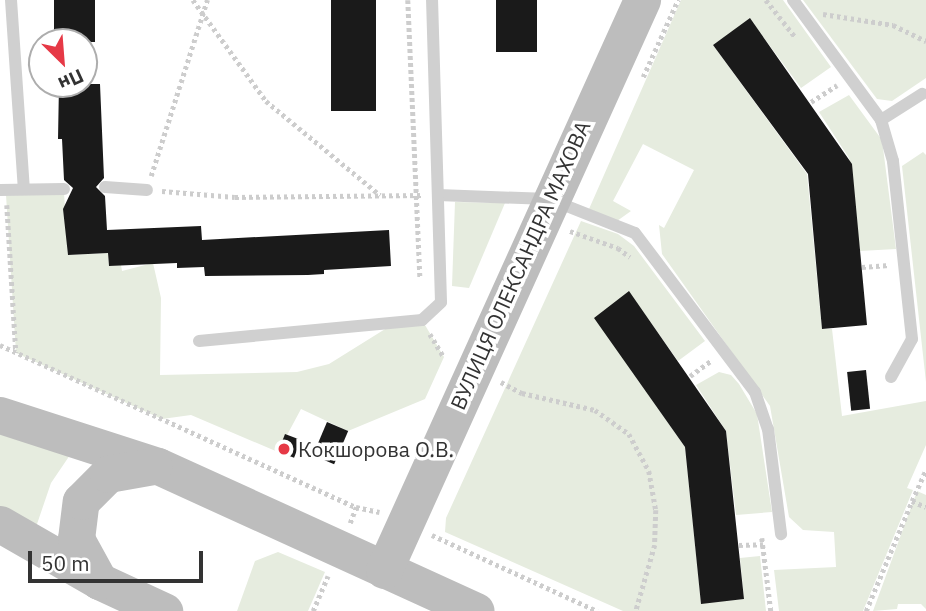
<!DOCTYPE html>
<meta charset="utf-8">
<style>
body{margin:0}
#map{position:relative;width:926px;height:611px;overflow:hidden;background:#fff;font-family:"IBM Plex Sans",sans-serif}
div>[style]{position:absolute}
.green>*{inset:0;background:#e6ecdf}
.building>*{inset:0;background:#1a1a1a;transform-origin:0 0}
.path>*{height:4.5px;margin-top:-2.25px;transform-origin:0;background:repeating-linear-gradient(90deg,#cdcdcd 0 3.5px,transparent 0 7px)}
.lane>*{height:12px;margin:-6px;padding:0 6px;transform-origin:6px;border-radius:6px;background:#d0d0d0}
.secondary>*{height:37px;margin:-18.5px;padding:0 18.5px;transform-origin:18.5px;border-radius:18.5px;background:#bdbdbd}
.dots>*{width:19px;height:19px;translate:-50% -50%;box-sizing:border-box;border:4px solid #fff;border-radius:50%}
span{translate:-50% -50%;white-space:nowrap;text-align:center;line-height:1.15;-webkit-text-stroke:7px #fff;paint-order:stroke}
.street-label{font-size:21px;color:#333}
.poi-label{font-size:21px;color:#333}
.left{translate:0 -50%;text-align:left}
.north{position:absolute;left:28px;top:28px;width:70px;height:70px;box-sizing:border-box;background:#fff;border:2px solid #adadad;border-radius:50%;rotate:155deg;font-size:19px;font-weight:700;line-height:28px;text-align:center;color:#333}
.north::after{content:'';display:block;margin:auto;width:24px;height:32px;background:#e63946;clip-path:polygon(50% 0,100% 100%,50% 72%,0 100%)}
.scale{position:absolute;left:28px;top:551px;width:175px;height:32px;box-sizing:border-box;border:4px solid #333;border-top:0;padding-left:9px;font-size:21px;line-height:24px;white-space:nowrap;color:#333;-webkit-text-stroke:5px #fff;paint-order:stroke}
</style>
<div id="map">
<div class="green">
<i style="clip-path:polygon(681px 0,783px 0,831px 67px,801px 88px,750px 19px,713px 45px,807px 174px,822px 329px,832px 329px,842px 416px,926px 401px,926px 445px,907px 488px,913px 490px,863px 611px,779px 611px,774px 570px,836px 567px,834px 532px,803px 530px,789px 517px,770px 406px,662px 254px,659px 225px,664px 228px,694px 170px,643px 144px,613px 201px,631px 211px,617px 221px,589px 209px)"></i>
<i style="clip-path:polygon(803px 0,926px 0,926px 78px,892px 101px,877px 99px)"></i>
<i style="clip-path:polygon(849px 95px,882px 140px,896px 249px,860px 251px,849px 158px,819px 112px)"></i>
<i style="clip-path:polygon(923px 152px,926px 155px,926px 382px,902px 166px)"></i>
<i style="clip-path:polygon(64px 193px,68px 255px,108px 253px,109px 266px,121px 265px,122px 271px,153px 263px,161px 298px,160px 375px,297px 372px,329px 364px,390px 326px,422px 320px,444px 357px,425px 399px,348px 431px,301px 409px,278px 452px,191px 415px,162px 419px,16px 353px,6px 195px)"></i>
<i style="clip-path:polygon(455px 202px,505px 203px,469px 288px,452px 286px)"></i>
<i style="clip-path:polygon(581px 221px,618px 234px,634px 246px,705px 341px,678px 361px,629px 292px,595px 318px,685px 447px,701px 603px,744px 599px,740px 558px,760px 556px,766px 611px,623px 611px,445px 532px,446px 518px)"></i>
<i style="clip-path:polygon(719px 372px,731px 375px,739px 384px,757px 414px,772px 512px,736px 515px,726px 431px,696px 385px)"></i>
<i style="clip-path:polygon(0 431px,70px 455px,51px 483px,36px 527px,0 509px)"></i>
<i style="clip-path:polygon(917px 491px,926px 495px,926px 609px,921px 604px,898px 604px,897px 609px,873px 611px)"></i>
<i style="clip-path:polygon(278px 552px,325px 572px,308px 611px,237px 611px,255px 561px)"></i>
</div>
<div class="building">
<i style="left:54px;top:0;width:41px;height:42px"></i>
<i style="left:331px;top:0;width:45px;height:111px"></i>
<i style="left:496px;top:0;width:41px;height:52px"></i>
<i style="clip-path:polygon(750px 18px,852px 164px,867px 325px,822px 329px,808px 174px,713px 45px)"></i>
<i style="clip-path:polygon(59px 84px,100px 84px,104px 178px,96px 187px,105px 196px,107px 230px,201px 226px,202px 240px,389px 230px,391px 266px,324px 270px,324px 274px,308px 275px,205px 276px,204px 267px,177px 268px,177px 263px,109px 266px,108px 253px,68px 255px,63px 209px,73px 188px,64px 180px,62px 139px,58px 139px)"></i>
<i style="clip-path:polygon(629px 291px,726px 431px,744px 599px,701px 604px,685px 447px,594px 318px)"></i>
<i style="left:866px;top:370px;width:39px;height:19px;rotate:84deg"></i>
<i style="left:327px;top:422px;width:23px;height:36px;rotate:23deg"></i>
<i style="left:285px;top:434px;width:17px;height:19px;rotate:21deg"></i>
</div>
<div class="path">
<i style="left:193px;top:0;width:125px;rotate:54.1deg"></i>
<i style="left:266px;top:101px;width:148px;rotate:39.5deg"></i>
<i style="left:408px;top:0;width:279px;rotate:87.5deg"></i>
<i style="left:766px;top:0;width:48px;rotate:51.7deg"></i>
<i style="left:823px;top:14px;width:71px;rotate:8.9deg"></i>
<i style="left:893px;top:25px;width:37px;rotate:26deg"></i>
<i style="left:643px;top:77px;width:85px;rotate:-65.6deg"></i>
<i style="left:811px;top:102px;width:31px;rotate:-33deg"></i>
<i style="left:151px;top:176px;width:185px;rotate:-72.3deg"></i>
<i style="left:162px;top:191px;width:73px;rotate:4.7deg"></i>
<i style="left:235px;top:197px;width:188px;rotate:-0.6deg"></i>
<i style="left:7px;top:205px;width:148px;rotate:86.5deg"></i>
<i style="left:570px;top:231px;width:51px;rotate:19.5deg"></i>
<i style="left:618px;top:248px;width:15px;rotate:37deg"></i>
<i style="left:862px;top:267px;width:27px;rotate:-4deg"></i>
<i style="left:430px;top:334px;width:27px;rotate:59deg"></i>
<i style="left:0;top:345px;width:391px;rotate:24.5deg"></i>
<i style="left:356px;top:507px;width:24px;rotate:12deg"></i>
<i style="left:690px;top:376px;width:27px;rotate:-36deg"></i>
<i style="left:501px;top:382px;width:24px;rotate:28deg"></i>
<i style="left:522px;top:393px;width:75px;rotate:13.1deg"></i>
<i style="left:595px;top:410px;width:42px;rotate:35.2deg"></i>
<i style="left:629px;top:434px;width:42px;rotate:61.6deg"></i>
<i style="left:649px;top:471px;width:40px;rotate:80deg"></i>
<i style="left:656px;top:510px;width:35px;rotate:92deg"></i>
<i style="left:655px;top:545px;width:69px;rotate:106.1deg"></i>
<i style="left:912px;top:501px;width:34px;rotate:-66deg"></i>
<i style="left:350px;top:523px;width:17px;rotate:-69deg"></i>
<i style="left:432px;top:535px;width:182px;rotate:24.7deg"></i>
<i style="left:762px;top:538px;width:74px;rotate:83deg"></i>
<i style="left:739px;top:545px;width:24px;rotate:-2deg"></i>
<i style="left:313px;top:611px;width:38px;rotate:-67deg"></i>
<i style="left:866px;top:611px;width:119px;rotate:-67.3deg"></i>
<i style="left:912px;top:501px;width:15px;rotate:23deg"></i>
</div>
<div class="lane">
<i style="left:11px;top:0;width:189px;rotate:86.1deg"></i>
<i style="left:793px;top:0;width:149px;rotate:53.7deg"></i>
<i style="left:105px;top:187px;width:42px;rotate:4.1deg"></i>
<i style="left:0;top:190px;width:64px;rotate:-0.9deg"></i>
<i style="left:438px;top:195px;width:111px;rotate:2.1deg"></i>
<i style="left:549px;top:199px;width:92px;rotate:21.6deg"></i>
<i style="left:635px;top:233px;width:199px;rotate:53deg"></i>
<i style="left:755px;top:392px;width:39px;rotate:71deg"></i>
<i style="left:768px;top:429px;width:106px;rotate:82.9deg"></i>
<i style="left:199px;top:341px;width:224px;rotate:-5.4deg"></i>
<i style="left:422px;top:320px;width:26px;rotate:-43deg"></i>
<i style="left:441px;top:302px;width:302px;rotate:-91.7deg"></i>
<i style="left:891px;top:377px;width:43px;rotate:-61.1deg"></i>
<i style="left:912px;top:339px;width:179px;rotate:-96.1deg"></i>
<i style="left:893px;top:161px;width:43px;rotate:-106.3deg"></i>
<i style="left:881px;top:120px;width:49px;rotate:-32.4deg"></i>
</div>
<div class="secondary">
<i style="left:0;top:415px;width:166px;rotate:17.9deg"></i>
<i style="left:158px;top:466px;width:349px;rotate:24.5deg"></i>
<i style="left:0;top:524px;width:114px;rotate:29.9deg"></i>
<i style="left:99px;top:581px;width:72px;rotate:24.8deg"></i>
<i style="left:384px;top:570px;width:626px;rotate:-65.65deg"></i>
<i style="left:99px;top:581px;width:48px;rotate:-118.7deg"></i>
<i style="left:76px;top:539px;width:38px;rotate:-83deg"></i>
<i style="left:81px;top:501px;width:38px;rotate:-45deg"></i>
<i style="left:108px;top:474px;width:46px;rotate:-10.1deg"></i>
</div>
<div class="dots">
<i style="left:284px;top:449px;background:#e63946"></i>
</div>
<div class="street-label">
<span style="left:520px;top:265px;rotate:-66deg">ВУЛИЦЯ ОЛЕКСАНДРА МАХОВА</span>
</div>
<div class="poi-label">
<span class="left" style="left:298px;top:449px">Кокшорова О.В.</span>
</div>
<div class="north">Пн</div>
<div class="scale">50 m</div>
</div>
